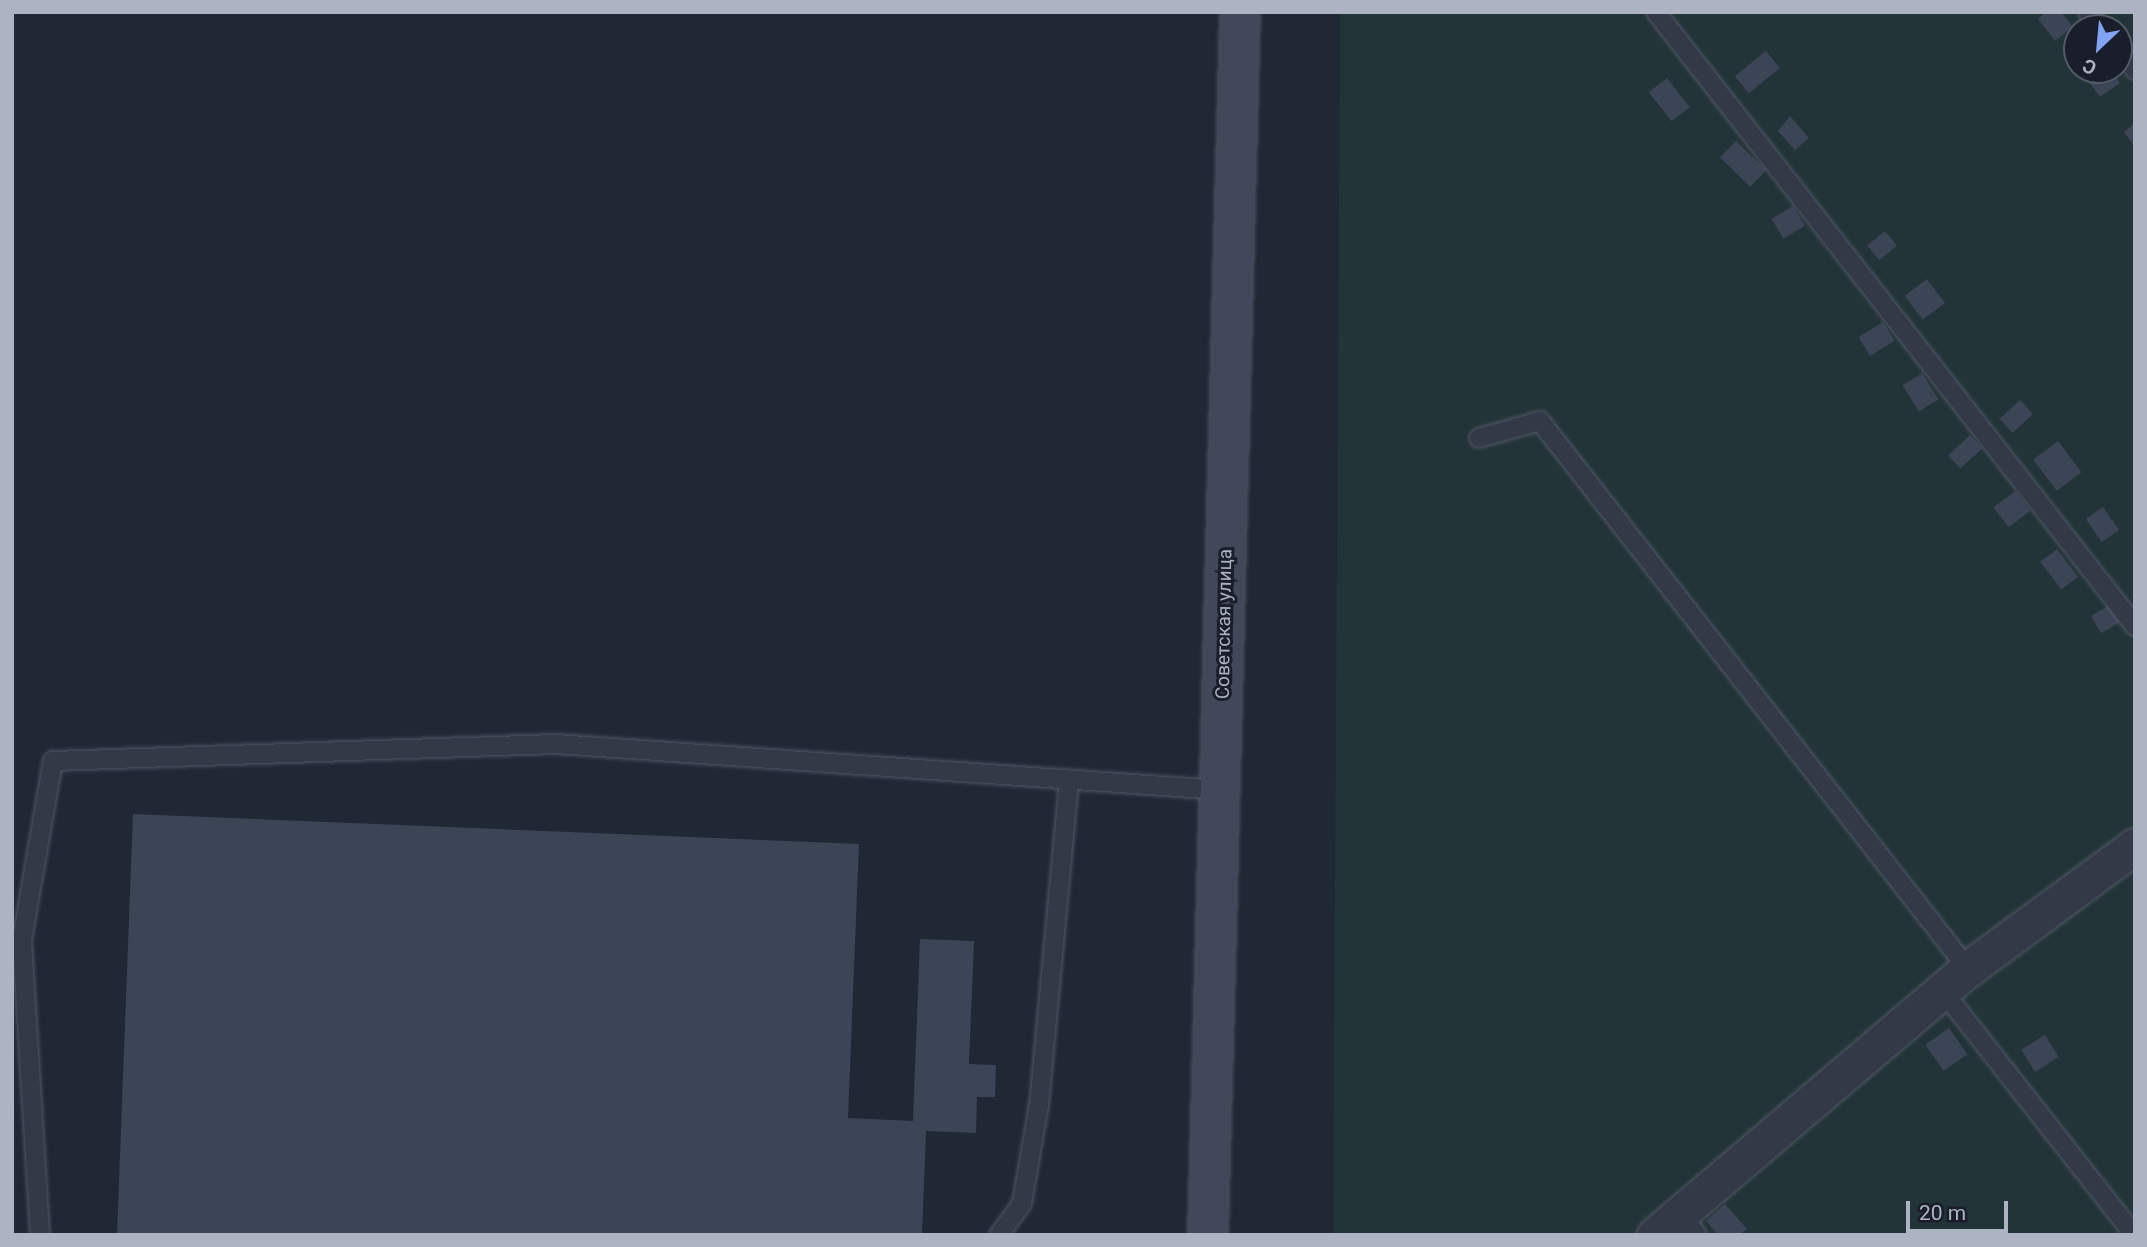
<!DOCTYPE html>
<meta charset="utf-8">
<style>
body{margin:0}
#map{position:relative;width:2147px;height:1247px;overflow:hidden;background:#202735;font-family:Roboto,sans-serif}
div>[style]{position:absolute}
.green>*{inset:0;background:#223437}
.building>*{inset:0;background:#3c4556;transform-origin:0 0}
.roads{filter:drop-shadow(0 0 2px #505664) drop-shadow(0 0 2px #505664)}
.service>*{height:18px;margin:-9px;padding:0 9px;transform-origin:9px;border-radius:9px;background:#333946}
.minor>*{height:35px;margin:-17.5px;padding:0 17.5px;transform-origin:17.5px;border-radius:17.5px;background:#333946}
.secondary>*{height:38px;margin:-19px;padding:0 19px;transform-origin:19px;border-radius:19px;background:#414859}
span{translate:-50% -50%;white-space:nowrap;text-align:center;line-height:1.15;-webkit-text-stroke:6px #191e2a;paint-order:stroke}
.street-label{font-size:19px;color:#adb3c3}
.frame{position:absolute;inset:0;border:14px solid #adb3c3;pointer-events:none}
.north{position:absolute;left:2063px;top:14px;width:70px;height:70px;box-sizing:border-box;background:#191e2a;border:2px solid #545a67;border-radius:50%;rotate:206deg;font-size:19px;font-weight:700;line-height:28px;text-align:center;color:#adb3c3}
.north::after{content:'';display:block;margin:auto;width:24px;height:32px;background:#80a3f4;clip-path:polygon(50% 0,100% 100%,50% 72%,0 100%)}
.scale{position:absolute;left:1906px;top:1201px;width:102px;height:32px;box-sizing:border-box;border:4px solid #adb3c3;border-top:0;padding-left:9px;font-size:21px;line-height:24px;white-space:nowrap;color:#adb3c3;-webkit-text-stroke:5px #191e2a;paint-order:stroke}
</style>
<div id="map">
<div class="green">
<i style="clip-path:polygon(evenodd,1340px 12px,2135px 12px,2135px 1235px,1333px 1235px,1340px 12px,2077px 28px,2119px 28px,2119px 70px,2077px 70px,2077px 28px)"></i>
</div>
<div class="building">
<i style="clip-path:polygon(2046px 12px,2061px 12px,2073px 27px,2055px 41px,2038px 19px)"></i>
<i style="left:1766px;top:51px;width:22px;height:40px;rotate:51deg"></i>
<i style="clip-path:polygon(2080px 70px,2111px 70px,2120px 83px,2100px 97px)"></i>
<i style="left:1667px;top:78px;width:37px;height:23px;rotate:52deg"></i>
<i style="clip-path:polygon(1790px 116px,1809px 138px,1795px 150px,1778px 131px)"></i>
<i style="clip-path:polygon(2135px 123px,2135px 147px,2124px 132px)"></i>
<i style="left:1736px;top:141px;width:42px;height:23px;rotate:44deg"></i>
<i style="left:1793px;top:206px;width:23px;height:25px;rotate:59deg"></i>
<i style="left:1885px;top:231px;width:19px;height:23px;rotate:51deg"></i>
<i style="left:1927px;top:279px;width:30px;height:28px;rotate:53deg"></i>
<i style="left:1883px;top:322px;width:22px;height:29px;rotate:58deg"></i>
<i style="left:1922px;top:373px;width:31px;height:23px;rotate:58deg"></i>
<i style="left:2020px;top:400px;width:19px;height:28px;rotate:47deg"></i>
<i style="left:1970px;top:435px;width:18px;height:30px;rotate:47deg"></i>
<i style="left:2058px;top:441px;width:39px;height:31px;rotate:53deg"></i>
<i style="left:2015px;top:491px;width:25px;height:27px;rotate:53deg"></i>
<i style="left:2103px;top:507px;width:28px;height:21px;rotate:55deg"></i>
<i style="left:2057px;top:549px;width:35px;height:21px;rotate:53deg"></i>
<i style="left:2110px;top:605px;width:20px;height:22px;rotate:60deg"></i>
<i style="clip-path:polygon(133px 814px,859px 844px,848px 1118px,913px 1121px,920px 939px,974px 941px,969px 1064px,996px 1065px,995px 1097px,977px 1097px,976px 1133px,926px 1131px,922px 1235px,117px 1235px)"></i>
<i style="left:1949px;top:1028px;width:32px;height:29px;rotate:55deg"></i>
<i style="left:2045px;top:1035px;width:26px;height:28px;rotate:58deg"></i>
<i style="clip-path:polygon(1725px 1204px,1747px 1229px,1740px 1235px,1718px 1235px,1706px 1221px)"></i>
</div>
<div class="roads">
<div class="service">
<i style="left:1656px;top:12px;width:779px;rotate:52.04deg"></i>
<i style="left:2088px;top:12px;width:21px;rotate:51deg"></i>
<i style="left:2119px;top:50px;width:26px;rotate:51deg"></i>
<i style="left:1479px;top:438px;width:63px;rotate:-15.6deg"></i>
<i style="left:1540px;top:421px;width:695px;rotate:52.01deg"></i>
<i style="left:1942px;top:990px;width:311px;rotate:51.9deg"></i>
<i style="left:1680px;top:1214px;width:27px;rotate:51deg"></i>
<i style="left:40px;top:1235px;width:296px;rotate:-93.5deg"></i>
<i style="left:22px;top:940px;width:182px;rotate:-80.2deg"></i>
<i style="left:53px;top:761px;width:503px;rotate:-1.94deg"></i>
<i style="left:556px;top:744px;width:666px;rotate:3.96deg"></i>
<i style="left:999px;top:1235px;width:39px;rotate:-54deg"></i>
<i style="left:1022px;top:1203px;width:99px;rotate:-80.2deg"></i>
<i style="left:1039px;top:1105px;width:327px;rotate:-84.7deg"></i>
</div>
<div class="minor">
<i style="left:1655px;top:1235px;width:411px;rotate:-40.4deg"></i>
<i style="left:1968px;top:969px;width:207px;rotate:-36.4deg"></i>
</div>
<div class="secondary">
<i style="left:1208px;top:1235px;width:1223px;rotate:-88.5deg"></i>
</div>
</div>
<div class="street-label">
<span style="left:1224px;top:624px;rotate:-89deg">Советская улица</span>
</div>
<div class="frame"></div>
<div class="north">С</div>
<div class="scale">20 m</div>
</div>
